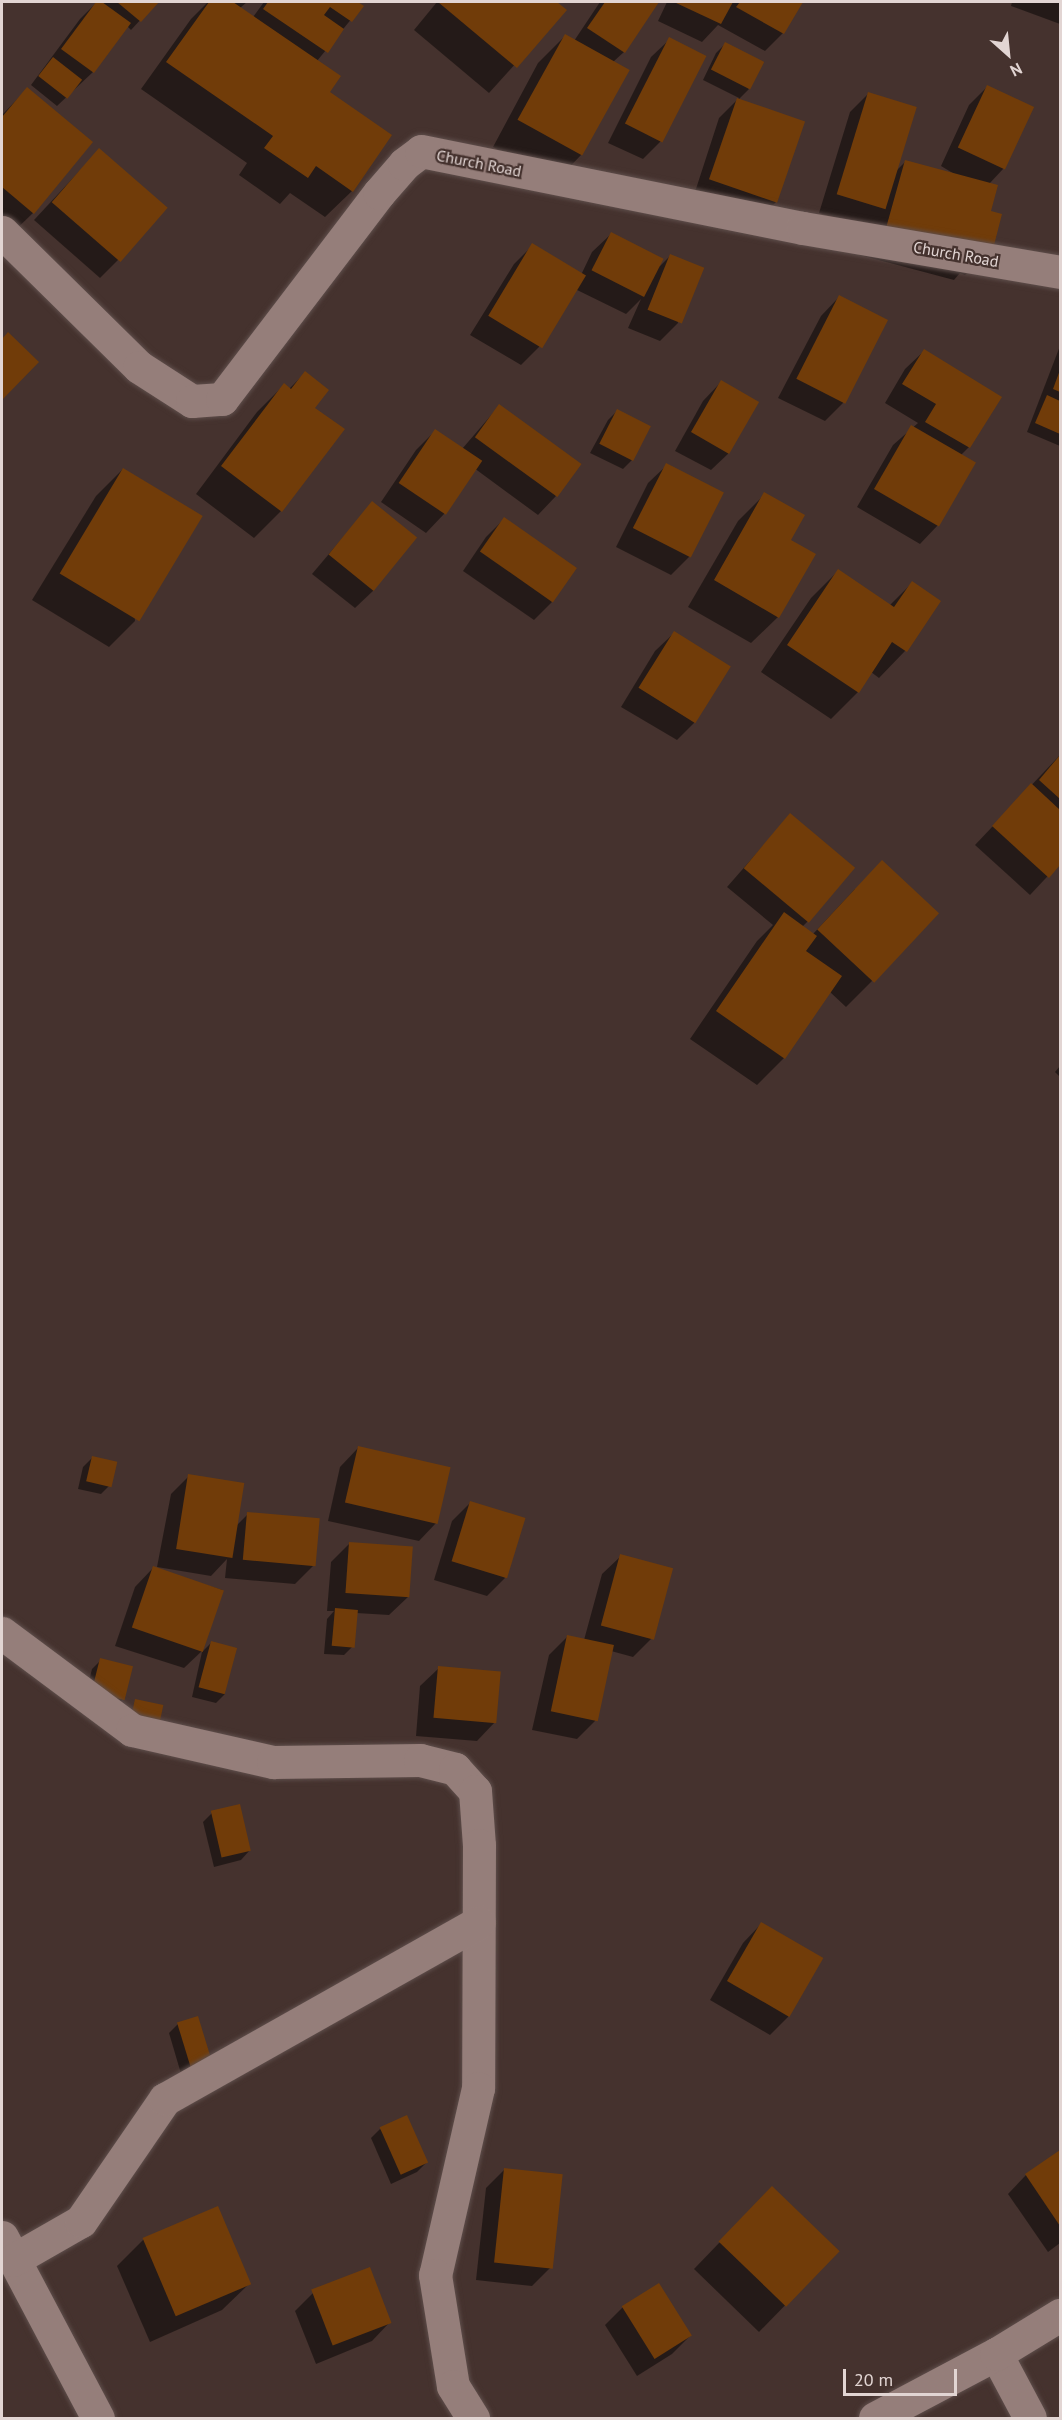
<!DOCTYPE html>
<style>
body{margin:0}
#map{position:relative;width:1062px;height:2420px;overflow:hidden;background:#45322e;font-family:"PT Sans",sans-serif}
div>[style]{position:absolute}
.shadow>*{inset:0;background:#0007}
.building>*{inset:0;background:#713c09;transform-origin:0 0}
.roads{filter:drop-shadow(0 0 2px #5e4e4b) drop-shadow(0 0 2px #5e4e4b)}
.minor>*{height:33px;margin:-16.5px;padding:0 16.5px;transform-origin:16.5px;border-radius:16.5px;background:#957e7a}
span{translate:-50% -50%;white-space:nowrap;text-align:center;line-height:1.15;-webkit-text-stroke:4.5px #45322e;paint-order:stroke}
.street-label{font-size:16px;color:#e2d5d3}
.frame{position:absolute;inset:0;border:3px solid #e2d5d3;pointer-events:none}
.north{position:absolute;left:978px;top:24px;width:60px;height:60px;-webkit-text-stroke:4px #45322e;paint-order:stroke;rotate:153deg;font-size:16px;font-weight:700;line-height:24px;text-align:center;color:#e2d5d3}
.north::after{content:'';display:block;margin:auto;width:21px;height:27px;background:#e2d5d3;clip-path:polygon(50% 0,100% 100%,50% 72%,0 100%)}
.scale{position:absolute;left:843px;top:2369px;width:114px;height:27px;box-sizing:border-box;border:3px solid #e2d5d3;border-top:0;padding-left:8px;font-size:18px;line-height:21px;white-space:nowrap;color:#e2d5d3;-webkit-text-stroke:4px #45322e;paint-order:stroke}
</style>
<div id="map">
<div class="shadow">
<i style="clip-path:polygon(97px 2px,102px 4px,104px 2px,157px 2px,131px 30px,127px 26px,93px 72px,57px 106px,31px 85px,80px 19px)"></i>
<i style="clip-path:polygon(208px 2px,247px 2px,240px 8px,253px 17px,264px 2px,355px 2px,362px 6px,317px 61px,328px 92px,352px 191px,325px 217px,290px 193px,280px 204px,239px 175px,247px 163px,141px 89px,191px 19px)"></i>
<i style="clip-path:polygon(437px 2px,554px 2px,564px 10px,489px 93px,414px 30px)"></i>
<i style="clip-path:polygon(600px 2px,657px 2px,624px 52px,613px 62px,628px 70px,582px 154px,556px 181px,493px 147px,538px 63px,565px 36px,574px 41px)"></i>
<i style="clip-path:polygon(667px 2px,802px 2px,783px 33px,765px 51px,718px 25px,702px 42px,658px 21px)"></i>
<i style="clip-path:polygon(1012px 2px,1060px 2px,1060px 24px,1011px 6px)"></i>
<i style="clip-path:polygon(670px 39px,661px 141px,643px 159px,608px 143px,651px 57px)"></i>
<i style="clip-path:polygon(725px 44px,749px 89px,738px 100px,777px 201px,758px 220px,693px 198px,719px 118px,739px 98px,703px 80px,716px 53px)"></i>
<i style="clip-path:polygon(987px 87px,1004px 168px,989px 184px,992px 248px,965px 275px,960px 273px,954px 280px,860px 255px,869px 223px,866px 227px,819px 213px,850px 112px,868px 94px,895px 172px,905px 162px,956px 175px,941px 166px,969px 105px)"></i>
<i style="clip-path:polygon(27px 89px,33px 213px,6px 239px,2px 236px,2px 115px)"></i>
<i style="clip-path:polygon(99px 150px,118px 260px,100px 278px,34px 220px)"></i>
<i style="clip-path:polygon(611px 234px,660px 266px,671px 255px,678px 323px,660px 341px,628px 328px,641px 299px,626px 314px,575px 289px,539px 347px,521px 365px,470px 335px,514px 264px,533px 245px,581px 275px,592px 252px)"></i>
<i style="clip-path:polygon(839px 297px,843px 403px,825px 421px,778px 398px,821px 316px)"></i>
<i style="clip-path:polygon(8px 335px,37px 362px,2px 398px,2px 341px)"></i>
<i style="clip-path:polygon(1060px 346px,1060px 446px,1027px 432px)"></i>
<i style="clip-path:polygon(924px 351px,1000px 397px,969px 447px,961px 455px,938px 525px,920px 544px,857px 507px,893px 445px,918px 423px,885px 403px,905px 369px)"></i>
<i style="clip-path:polygon(305px 373px,313px 408px,343px 430px,281px 511px,254px 538px,196px 494px,257px 412px,284px 385px,289px 389px)"></i>
<i style="clip-path:polygon(721px 382px,730px 452px,711px 470px,675px 451px,703px 401px)"></i>
<i style="clip-path:polygon(499px 406px,556px 496px,538px 515px,474px 468px,444px 514px,426px 533px,381px 502px,416px 450px,435px 431px,462px 449px)"></i>
<i style="clip-path:polygon(617px 411px,632px 460px,623px 469px,590px 453px,608px 420px)"></i>
<i style="clip-path:polygon(667px 465px,690px 556px,671px 575px,616px 547px,648px 483px)"></i>
<i style="clip-path:polygon(123px 469px,135px 621px,109px 647px,32px 600px,96px 496px)"></i>
<i style="clip-path:polygon(765px 494px,789px 540px,778px 617px,751px 643px,688px 607px,738px 521px)"></i>
<i style="clip-path:polygon(372px 503px,374px 590px,355px 608px,312px 574px)"></i>
<i style="clip-path:polygon(504px 519px,552px 602px,534px 620px,463px 571px,486px 537px)"></i>
<i style="clip-path:polygon(838px 571px,889px 606px,912px 583px,939px 601px,905px 651px,879px 678px,871px 672px,858px 692px,831px 719px,761px 672px,811px 598px)"></i>
<i style="clip-path:polygon(674px 633px,695px 722px,677px 740px,621px 707px,655px 651px)"></i>
<i style="clip-path:polygon(1060px 755px,1060px 863px,1030px 895px,975px 845px)"></i>
<i style="clip-path:polygon(790px 815px,808px 921px,802px 927px,813px 934px,855px 889px,872px 981px,846px 1007px,830px 992px,784px 1058px,757px 1085px,690px 1039px,757px 941px,773px 925px,727px 887px)"></i>
<i style="clip-path:polygon(1060px 1066px,1060px 1077px,1055px 1072px)"></i>
<i style="clip-path:polygon(358px 1448px,437px 1522px,419px 1541px,328px 1521px,340px 1467px)"></i>
<i style="clip-path:polygon(92px 1458px,110px 1485px,101px 1494px,78px 1489px,83px 1467px)"></i>
<i style="clip-path:polygon(189px 1476px,235px 1527px,248px 1514px,313px 1566px,295px 1584px,225px 1578px,227px 1559px,211px 1576px,157px 1567px,171px 1494px)"></i>
<i style="clip-path:polygon(471px 1502px,505px 1578px,487px 1596px,434px 1580px,452px 1521px)"></i>
<i style="clip-path:polygon(349px 1544px,408px 1597px,389px 1615px,356px 1613px,353px 1646px,344px 1655px,324px 1654px,327px 1619px,334px 1611px,327px 1611px,331px 1562px)"></i>
<i style="clip-path:polygon(621px 1556px,652px 1638px,633px 1657px,611px 1651px,595px 1721px,577px 1739px,532px 1730px,549px 1655px,567px 1637px,584px 1640px,602px 1574px)"></i>
<i style="clip-path:polygon(153px 1568px,222px 1590px,203px 1650px,184px 1668px,115px 1646px,135px 1587px)"></i>
<i style="clip-path:polygon(211px 1643px,225px 1694px,216px 1703px,192px 1697px,202px 1652px)"></i>
<i style="clip-path:polygon(101px 1660px,124px 1698px,115px 1707px,84px 1701px,92px 1669px)"></i>
<i style="clip-path:polygon(439px 1668px,495px 1722px,477px 1741px,416px 1736px,420px 1686px)"></i>
<i style="clip-path:polygon(212px 1813px,250px 1850px,241px 1860px,214px 1867px,203px 1822px)"></i>
<i style="clip-path:polygon(761px 1924px,821px 1959px,788px 2017px,770px 2035px,710px 2000px,743px 1943px)"></i>
<i style="clip-path:polygon(178px 2024px,211px 2062px,182px 2077px,169px 2033px)"></i>
<i style="clip-path:polygon(380px 2129px,426px 2163px,417px 2172px,391px 2184px,371px 2138px)"></i>
<i style="clip-path:polygon(1060px 2152px,1060px 2243px,1048px 2252px,1008px 2194px,1026px 2175px)"></i>
<i style="clip-path:polygon(505px 2169px,551px 2267px,532px 2286px,476px 2280px,486px 2188px)"></i>
<i style="clip-path:polygon(746px 2215px,838px 2251px,759px 2332px,694px 2269px)"></i>
<i style="clip-path:polygon(144px 2239px,249px 2284px,222px 2310px,150px 2342px,117px 2266px)"></i>
<i style="clip-path:polygon(313px 2293px,390px 2322px,372px 2341px,316px 2364px,295px 2311px)"></i>
<i style="clip-path:polygon(623px 2307px,690px 2336px,672px 2354px,637px 2376px,605px 2325px)"></i>
</div>
<div class="building">
<i style="clip-path:polygon(96px 2px,102px 2px,131px 23px,94px 73px,61px 49px)"></i>
<i style="clip-path:polygon(117px 2px,159px 2px,141px 22px)"></i>
<i style="clip-path:polygon(209px 2px,233px 2px,341px 76px,330px 92px,392px 135px,353px 192px,316px 166px,308px 178px,264px 148px,273px 136px,166px 62px)"></i>
<i style="clip-path:polygon(268px 2px,358px 2px,364px 6px,352px 22px,330px 7px,324px 15px,344px 29px,328px 53px,263px 9px)"></i>
<i style="clip-path:polygon(438px 2px,557px 2px,567px 10px,517px 68px)"></i>
<i style="clip-path:polygon(605px 2px,659px 2px,625px 53px,587px 28px)"></i>
<i style="clip-path:polygon(674px 2px,733px 2px,721px 24px)"></i>
<i style="clip-path:polygon(740px 2px,803px 2px,784px 34px,736px 7px)"></i>
<i style="left:565px;top:34px;width:74px;height:98px;rotate:29deg"></i>
<i style="left:669px;top:37px;width:42px;height:97px;rotate:27deg"></i>
<i style="left:725px;top:42px;width:44px;height:31px;rotate:27deg"></i>
<i style="left:53px;top:57px;width:37px;height:24px;rotate:38deg"></i>
<i style="left:987px;top:85px;width:52px;height:69px;rotate:25deg"></i>
<i style="clip-path:polygon(27px 87px,93px 142px,34px 214px,2px 187px,2px 117px)"></i>
<i style="left:868px;top:92px;width:51px;height:107px;rotate:17deg"></i>
<i style="left:737px;top:98px;width:72px;height:86px;rotate:19deg"></i>
<i style="left:99px;top:148px;width:91px;height:72px;rotate:41deg"></i>
<i style="clip-path:polygon(905px 160px,998px 185px,991px 211px,1002px 214px,993px 249px,886px 228px)"></i>
<i style="left:611px;top:232px;width:59px;height:43px;rotate:27deg"></i>
<i style="left:532px;top:243px;width:63px;height:85px;rotate:31deg"></i>
<i style="left:670px;top:254px;width:37px;height:60px;rotate:22deg"></i>
<i style="left:839px;top:295px;width:55px;height:94px;rotate:27deg"></i>
<i style="clip-path:polygon(8px 332px,39px 362px,2px 400px,2px 339px)"></i>
<i style="clip-path:polygon(924px 349px,1002px 397px,970px 448px,925px 422px,936px 404px,902px 384px)"></i>
<i style="clip-path:polygon(1060px 370px,1060px 392px,1053px 389px)"></i>
<i style="clip-path:polygon(305px 371px,329px 390px,315px 408px,345px 429px,282px 512px,221px 466px,284px 383px,291px 389px)"></i>
<i style="left:721px;top:380px;width:44px;height:60px;rotate:30deg"></i>
<i style="clip-path:polygon(1047px 395px,1060px 401px,1060px 434px,1035px 423px)"></i>
<i style="left:499px;top:404px;width:102px;height:41px;rotate:36deg"></i>
<i style="left:617px;top:409px;width:38px;height:39px;rotate:27deg"></i>
<i style="left:911px;top:425px;width:75px;height:74px;rotate:30deg"></i>
<i style="left:435px;top:429px;width:57px;height:65px;rotate:34deg"></i>
<i style="left:666px;top:463px;width:65px;height:73px;rotate:27deg"></i>
<i style="left:123px;top:468px;width:93px;height:123px;rotate:31deg"></i>
<i style="clip-path:polygon(764px 492px,805px 515px,791px 540px,816px 554px,779px 618px,714px 580px)"></i>
<i style="left:372px;top:501px;width:58px;height:69px;rotate:39deg"></i>
<i style="left:504px;top:517px;width:89px;height:42px;rotate:35deg"></i>
<i style="clip-path:polygon(838px 569px,894px 607px,912px 581px,941px 601px,907px 652px,892px 642px,859px 693px,787px 645px)"></i>
<i style="left:674px;top:631px;width:67px;height:67px;rotate:32deg"></i>
<i style="clip-path:polygon(1060px 755px,1060px 799px,1039px 780px)"></i>
<i style="clip-path:polygon(1031px 783px,1060px 810px,1060px 865px,1049px 878px,992px 826px)"></i>
<i style="left:790px;top:813px;width:85px;height:72px;rotate:40deg"></i>
<i style="left:882px;top:860px;width:78px;height:95px;rotate:43deg"></i>
<i style="clip-path:polygon(784px 912px,817px 936px,806px 951px,842px 976px,785px 1059px,716px 1011px)"></i>
<i style="left:358px;top:1446px;width:95px;height:58px;rotate:13deg"></i>
<i style="left:92px;top:1456px;width:26px;height:26px;rotate:13deg"></i>
<i style="left:188px;top:1474px;width:57px;height:76px;rotate:9deg"></i>
<i style="left:470px;top:1501px;width:58px;height:63px;rotate:17deg"></i>
<i style="left:247px;top:1512px;width:73px;height:48px;rotate:5deg"></i>
<i style="left:349px;top:1542px;width:64px;height:51px;rotate:4deg"></i>
<i style="left:620px;top:1554px;width:55px;height:74px;rotate:15deg"></i>
<i style="left:153px;top:1566px;width:75px;height:65px;rotate:19deg"></i>
<i style="left:335px;top:1608px;width:23px;height:38px;rotate:5deg"></i>
<i style="left:567px;top:1635px;width:48px;height:78px;rotate:12deg"></i>
<i style="left:211px;top:1641px;width:27px;height:48px;rotate:15deg"></i>
<i style="left:100px;top:1658px;width:34px;height:35px;rotate:14deg"></i>
<i style="left:438px;top:1666px;width:63px;height:52px;rotate:5deg"></i>
<i style="left:135px;top:1699px;width:29px;height:33px;rotate:12deg"></i>
<i style="left:240px;top:1804px;width:48px;height:30px;rotate:77deg"></i>
<i style="left:761px;top:1922px;width:72px;height:68px;rotate:30deg"></i>
<i style="left:198px;top:2016px;width:49px;height:22px;rotate:73deg"></i>
<i style="left:407px;top:2115px;width:52px;height:30px;rotate:66deg"></i>
<i style="clip-path:polygon(1060px 2150px,1060px 2226px,1025px 2174px)"></i>
<i style="left:504px;top:2168px;width:59px;height:95px;rotate:6deg"></i>
<i style="left:772px;top:2186px;width:94px;height:77px;rotate:44deg"></i>
<i style="left:218px;top:2206px;width:85px;height:82px;rotate:67deg"></i>
<i style="left:370px;top:2267px;width:60px;height:63px;rotate:69deg"></i>
<i style="left:659px;top:2283px;width:62px;height:44px;rotate:58deg"></i>
</div>
<div class="roads">
<div class="minor">
<i style="left:2px;top:232px;width:192px;rotate:44.6deg"></i>
<i style="left:139px;top:367px;width:63px;rotate:32.7deg"></i>
<i style="left:192px;top:401px;width:30px;rotate:-4deg"></i>
<i style="left:222px;top:399px;width:259px;rotate:-52.7deg"></i>
<i style="left:379px;top:193px;width:38px;rotate:-49deg"></i>
<i style="left:404px;top:164px;width:21px;rotate:-37deg"></i>
<i style="left:421px;top:151px;width:390px;rotate:11.4deg"></i>
<i style="left:803px;top:228px;width:261px;rotate:9.7deg"></i>
<i style="left:2px;top:1633px;width:162px;rotate:36.7deg"></i>
<i style="left:132px;top:1730px;width:145px;rotate:12.8deg"></i>
<i style="left:273px;top:1762px;width:147px;rotate:-0.8deg"></i>
<i style="left:420px;top:1760px;width:36px;rotate:14deg"></i>
<i style="left:455px;top:1769px;width:30px;rotate:48deg"></i>
<i style="left:475px;top:1791px;width:54px;rotate:85.8deg"></i>
<i style="left:479px;top:1845px;width:243px;rotate:90.2deg"></i>
<i style="left:478px;top:2088px;width:192px;rotate:102.9deg"></i>
<i style="left:435px;top:2275px;width:112px;rotate:80.8deg"></i>
<i style="left:453px;top:2386px;width:38px;rotate:58deg"></i>
<i style="left:2px;top:2237px;width:205px;rotate:62.1deg"></i>
<i style="left:13px;top:2260px;width:78px;rotate:-29.8deg"></i>
<i style="left:81px;top:2221px;width:148px;rotate:-55.5deg"></i>
<i style="left:165px;top:2099px;width:360px;rotate:-29.4deg"></i>
<i style="left:996px;top:2354px;width:72px;rotate:62deg"></i>
<i style="left:875px;top:2418px;width:137px;rotate:-27.9deg"></i>
<i style="left:996px;top:2354px;width:75px;rotate:-31.4deg"></i>
</div>
</div>
<div class="street-label">
<span style="left:479px;top:163px;rotate:11deg">Church Road</span>
<span style="left:956px;top:254px;rotate:10deg">Church Road</span>
</div>
<div class="frame"></div>
<div class="north">N</div>
<div class="scale">20 m</div>
</div>
